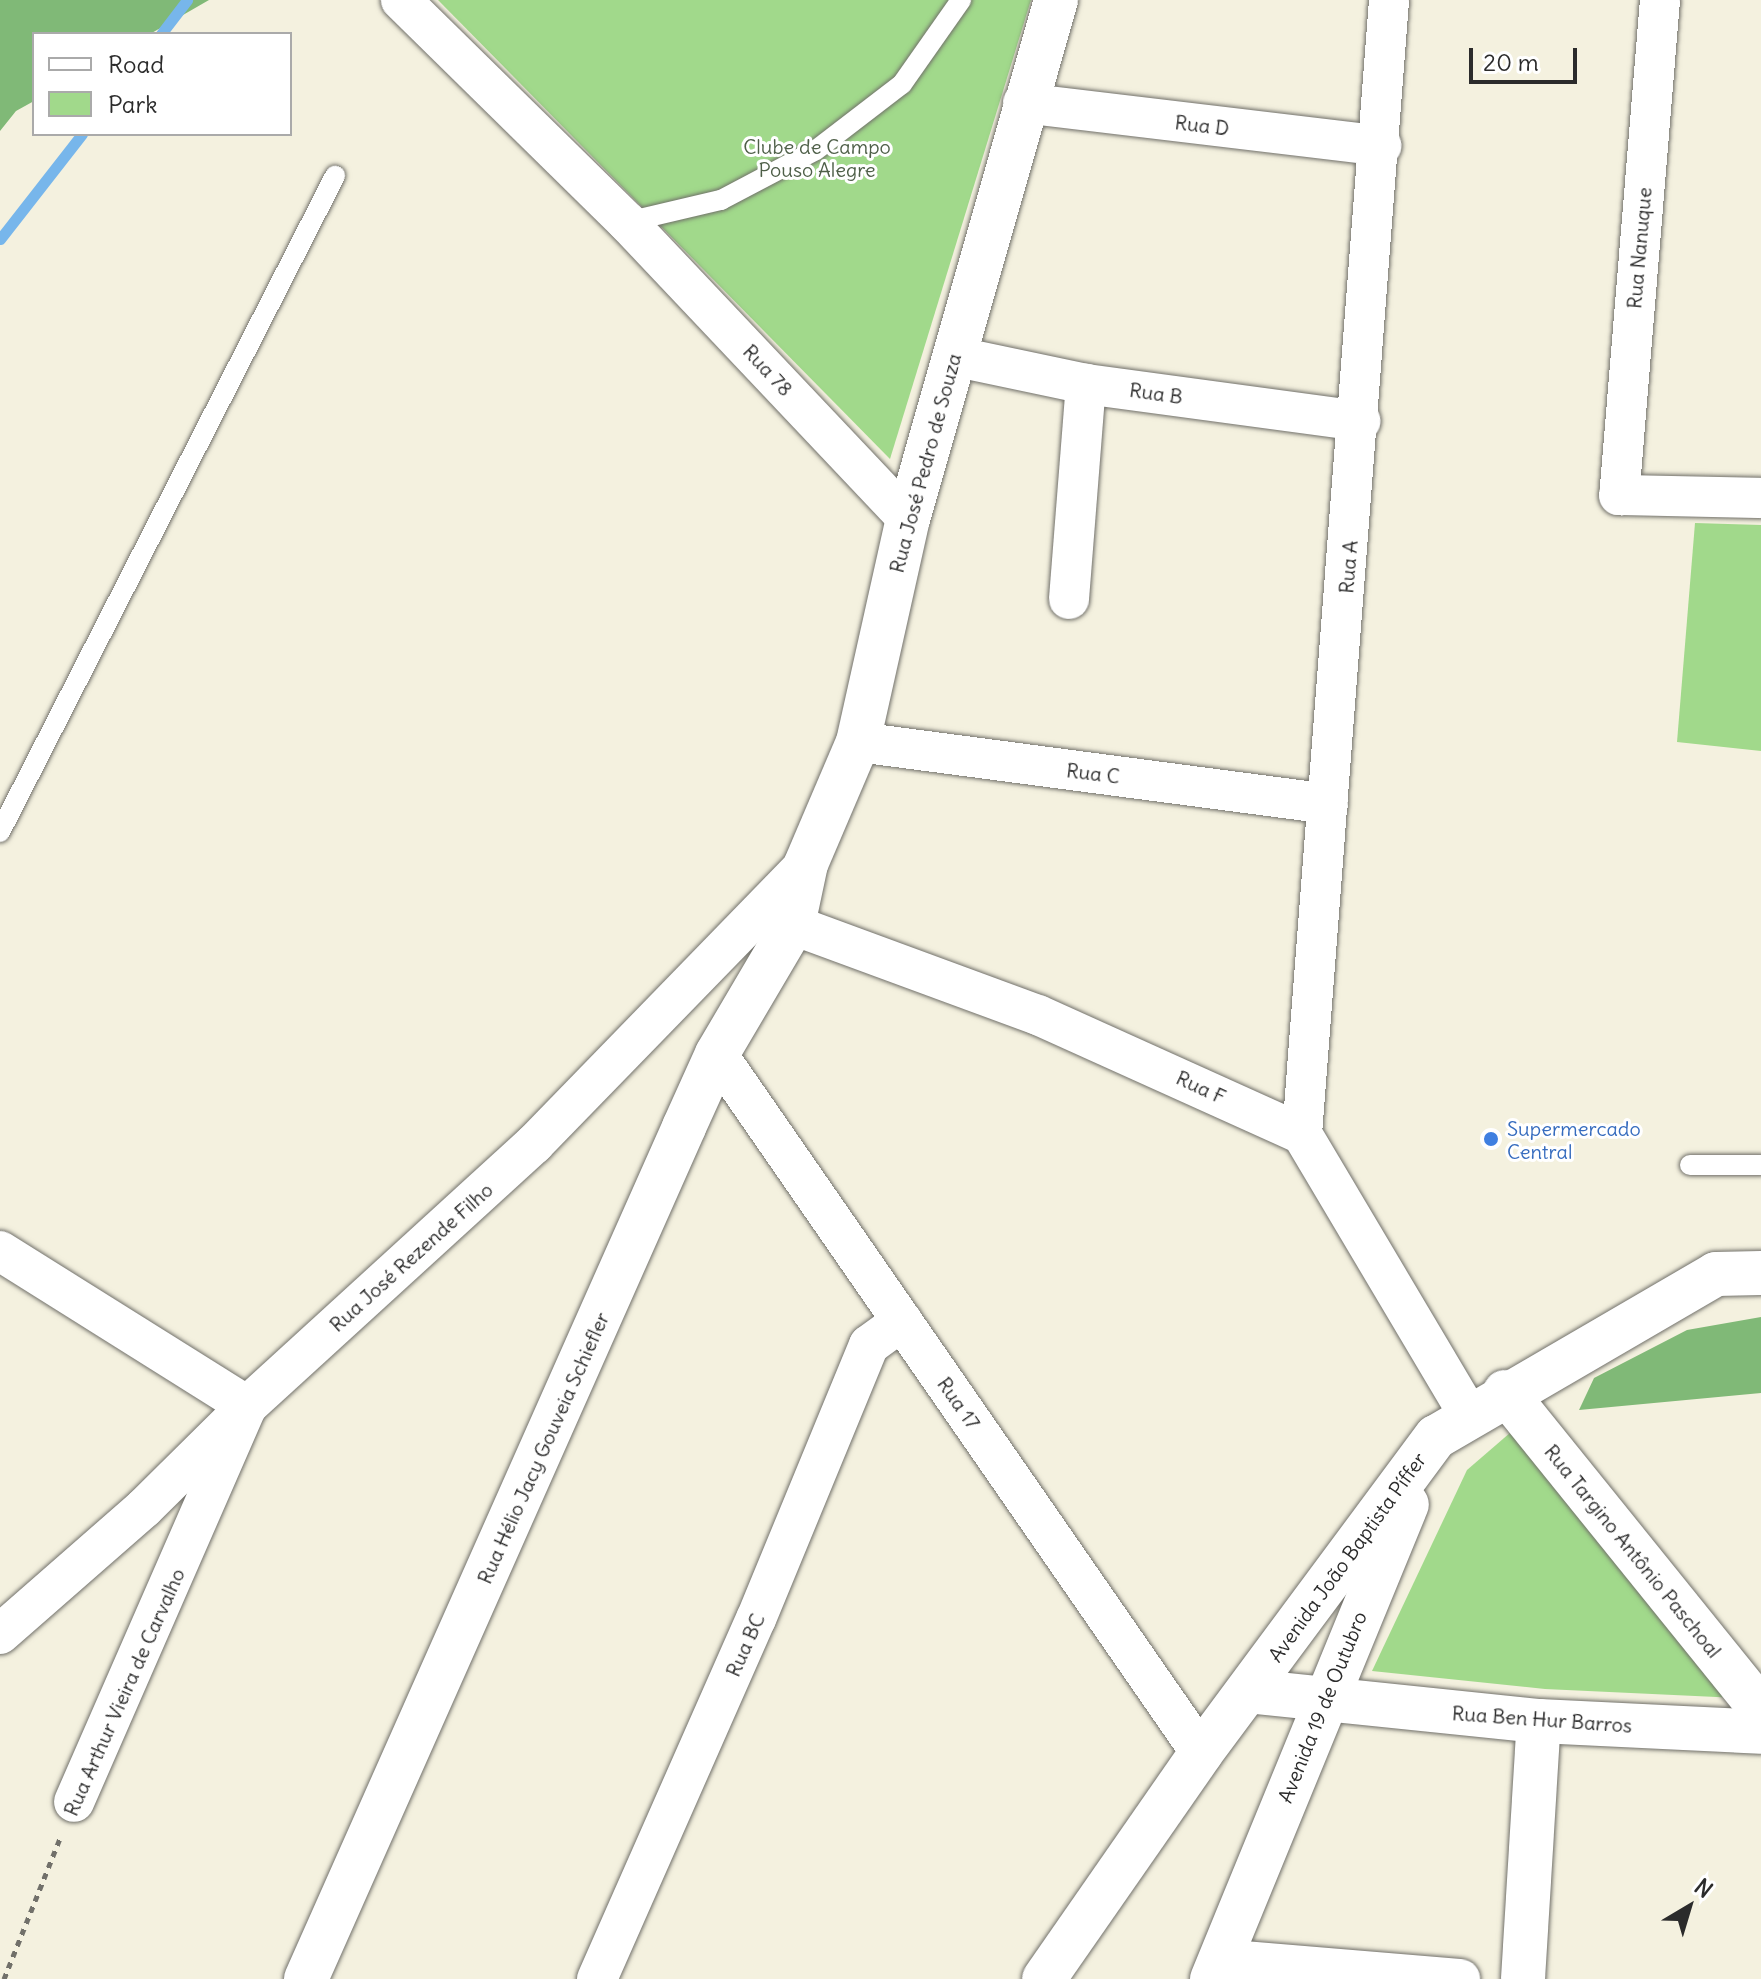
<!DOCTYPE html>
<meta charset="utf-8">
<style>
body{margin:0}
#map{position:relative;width:1761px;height:1979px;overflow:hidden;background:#f4f1df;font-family:Delius,sans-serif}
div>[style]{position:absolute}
.green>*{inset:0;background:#a1d98b}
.forest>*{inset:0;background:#80b977}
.stream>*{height:11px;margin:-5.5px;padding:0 5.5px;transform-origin:5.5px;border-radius:5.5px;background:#77b6eb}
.path>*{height:5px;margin-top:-2.5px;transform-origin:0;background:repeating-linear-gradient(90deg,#71706a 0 6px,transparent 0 12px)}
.roads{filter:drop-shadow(0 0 2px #71706a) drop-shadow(0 0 2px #71706a)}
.service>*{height:20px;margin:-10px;padding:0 10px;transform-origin:10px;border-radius:10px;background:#fff}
.minor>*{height:40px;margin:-20px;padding:0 20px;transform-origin:20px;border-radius:20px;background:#fff}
.tertiary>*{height:44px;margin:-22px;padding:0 22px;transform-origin:22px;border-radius:22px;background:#fff}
.dots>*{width:22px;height:22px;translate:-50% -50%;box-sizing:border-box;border:4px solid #fff;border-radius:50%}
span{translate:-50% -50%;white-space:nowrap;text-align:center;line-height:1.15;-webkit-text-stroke:6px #fff;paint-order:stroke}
.street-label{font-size:20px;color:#2b2b2b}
.park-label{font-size:20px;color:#4e5f48}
.shop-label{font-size:20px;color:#366cbe}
.left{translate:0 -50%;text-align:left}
.legend{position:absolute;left:32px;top:32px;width:260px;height:104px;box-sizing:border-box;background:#fff;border:2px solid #aaa;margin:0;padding:10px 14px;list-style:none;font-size:24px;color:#2b2b2b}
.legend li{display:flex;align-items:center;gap:16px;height:40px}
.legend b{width:40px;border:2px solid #aaa}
.north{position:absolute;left:1649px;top:1867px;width:80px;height:80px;-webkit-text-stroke:6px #fff;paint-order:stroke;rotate:38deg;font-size:22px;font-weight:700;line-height:32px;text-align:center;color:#2b2b2b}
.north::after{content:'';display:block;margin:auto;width:28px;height:36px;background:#2b2b2b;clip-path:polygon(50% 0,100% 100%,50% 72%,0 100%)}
.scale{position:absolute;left:1469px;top:48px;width:108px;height:36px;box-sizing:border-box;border:4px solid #2b2b2b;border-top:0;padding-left:10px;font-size:24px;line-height:28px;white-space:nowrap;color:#2b2b2b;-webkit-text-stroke:6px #fff;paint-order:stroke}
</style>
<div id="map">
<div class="green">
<i style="clip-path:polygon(438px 0,1031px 0,890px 459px)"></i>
<i style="clip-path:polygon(1695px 523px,1761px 525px,1761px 751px,1677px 742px)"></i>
<i style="clip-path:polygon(1518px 1426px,1738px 1698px,1545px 1689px,1372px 1671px,1467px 1470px)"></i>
</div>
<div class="forest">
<i style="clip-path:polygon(0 0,209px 0,150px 34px,34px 34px,34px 101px,16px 111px,0 131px)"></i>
<i style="clip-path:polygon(1761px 1317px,1761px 1393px,1579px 1410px,1594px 1378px,1687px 1330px)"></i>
</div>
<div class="stream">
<i style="left:161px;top:34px;width:43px;rotate:-52.6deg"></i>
<i style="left:0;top:239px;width:133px;rotate:-52deg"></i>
</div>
<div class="path">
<i style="left:4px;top:1979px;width:154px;rotate:-68.3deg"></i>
</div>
<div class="roads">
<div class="service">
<i style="left:627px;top:222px;width:97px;rotate:-13.2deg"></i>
<i style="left:721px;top:200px;width:107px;rotate:-27.8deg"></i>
<i style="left:816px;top:150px;width:108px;rotate:-37.5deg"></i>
<i style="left:902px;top:84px;width:103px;rotate:-54.9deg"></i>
<i style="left:0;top:832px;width:737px;rotate:-62.95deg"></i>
<i style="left:1690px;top:1165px;width:71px"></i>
</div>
<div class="minor">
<i style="left:401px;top:0;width:317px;rotate:44.5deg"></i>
<i style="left:627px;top:222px;width:409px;rotate:46.6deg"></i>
<i style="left:1660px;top:0;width:497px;rotate:94.7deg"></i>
<i style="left:1619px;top:495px;width:142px;rotate:1.2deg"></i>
<i style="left:1023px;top:103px;width:361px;rotate:6.8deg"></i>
<i style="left:953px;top:356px;width:136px;rotate:11.9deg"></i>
<i style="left:1086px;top:384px;width:277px;rotate:7.7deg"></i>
<i style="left:1069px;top:599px;width:216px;rotate:-85.5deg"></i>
<i style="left:858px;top:742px;width:474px;rotate:7.5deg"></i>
<i style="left:793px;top:925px;width:261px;rotate:20.2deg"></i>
<i style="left:1038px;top:1015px;width:290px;rotate:24.3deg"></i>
<i style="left:1302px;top:1134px;width:327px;rotate:59.3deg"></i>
<i style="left:717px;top:1054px;width:850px;rotate:55.3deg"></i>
<i style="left:1302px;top:1134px;width:1137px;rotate:-85.61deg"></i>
<i style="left:0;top:1251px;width:292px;rotate:32.1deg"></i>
<i style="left:247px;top:1406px;width:432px;rotate:113.6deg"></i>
<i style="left:0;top:1634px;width:191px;rotate:-41.2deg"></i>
<i style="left:144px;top:1508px;width:145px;rotate:-44.7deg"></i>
<i style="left:247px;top:1406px;width:389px;rotate:-42.4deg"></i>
<i style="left:534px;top:1144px;width:390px;rotate:-45.8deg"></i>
<i style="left:1221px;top:1959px;width:240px;rotate:4.8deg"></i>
<i style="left:597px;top:1979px;width:394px;rotate:-66.2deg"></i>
<i style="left:756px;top:1619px;width:296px;rotate:-67.6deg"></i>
<i style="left:869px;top:1345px;width:41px;rotate:-36deg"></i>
</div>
<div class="tertiary">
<i style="left:1505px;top:1392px;width:407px;rotate:51.1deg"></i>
<i style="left:1248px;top:1691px;width:293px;rotate:5.9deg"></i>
<i style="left:1539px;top:1721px;width:222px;rotate:2.8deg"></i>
<i style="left:306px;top:1979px;width:932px;rotate:-66.07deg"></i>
<i style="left:684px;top:1127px;width:80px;rotate:-65.7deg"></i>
<i style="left:717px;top:1054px;width:150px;rotate:-59.5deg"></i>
<i style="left:793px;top:925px;width:62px;rotate:-78deg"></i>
<i style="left:806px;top:864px;width:133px;rotate:-66.9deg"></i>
<i style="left:858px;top:742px;width:229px;rotate:-77.4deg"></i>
<i style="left:908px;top:519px;width:540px;rotate:-74.08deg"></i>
<i style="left:1044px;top:1979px;width:275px;rotate:-55.2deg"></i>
<i style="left:1201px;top:1753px;width:394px;rotate:-53.4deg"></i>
<i style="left:1436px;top:1437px;width:324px;rotate:-30.2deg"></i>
<i style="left:1716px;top:1274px;width:45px;rotate:-1.3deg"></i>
<i style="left:1212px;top:1979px;width:513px;rotate:-67.68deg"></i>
<i style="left:1523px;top:1979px;width:258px;rotate:-86.5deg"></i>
</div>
</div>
<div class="dots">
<i style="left:1491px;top:1139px;background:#3f7fe0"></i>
</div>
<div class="street-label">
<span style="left:1202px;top:125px;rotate:7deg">Rua D</span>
<span style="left:1639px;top:248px;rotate:-85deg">Rua Nanuque</span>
<span style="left:768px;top:370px;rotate:47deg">Rua 78</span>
<span style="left:1156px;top:393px;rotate:8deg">Rua B</span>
<span style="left:925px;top:463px;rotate:-75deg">Rua José Pedro de Souza</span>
<span style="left:1348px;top:567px;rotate:-85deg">Rua A</span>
<span style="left:1093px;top:773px;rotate:7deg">Rua C</span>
<span style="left:1201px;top:1087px;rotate:25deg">Rua F</span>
<span style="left:411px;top:1257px;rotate:-42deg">Rua José Rezende Filho</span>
<span style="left:959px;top:1403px;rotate:55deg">Rua 17</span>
<span style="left:543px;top:1448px;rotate:-66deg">Rua Hélio Jacy Gouveia Schiefler</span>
<span style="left:1633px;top:1551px;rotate:51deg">Rua Targino Antônio Paschoal</span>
<span style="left:1347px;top:1557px;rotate:-54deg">Avenida João Baptista Píffer</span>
<span style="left:745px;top:1645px;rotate:-66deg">Rua BC</span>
<span style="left:124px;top:1692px;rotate:-66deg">Rua Arthur Vieira de Carvalho</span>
<span style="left:1322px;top:1707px;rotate:-68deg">Avenida 19 de Outubro</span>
<span style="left:1542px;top:1719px;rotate:4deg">Rua Ben Hur Barros</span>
</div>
<div class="park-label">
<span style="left:817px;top:158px">Clube de Campo<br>Pouso Alegre</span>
</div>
<div class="shop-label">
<span class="left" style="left:1507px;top:1140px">Supermercado<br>Central</span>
</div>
<ul class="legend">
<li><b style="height:10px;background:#fff"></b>Road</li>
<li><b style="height:22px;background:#a1d98b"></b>Park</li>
</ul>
<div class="north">N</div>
<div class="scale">20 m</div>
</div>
